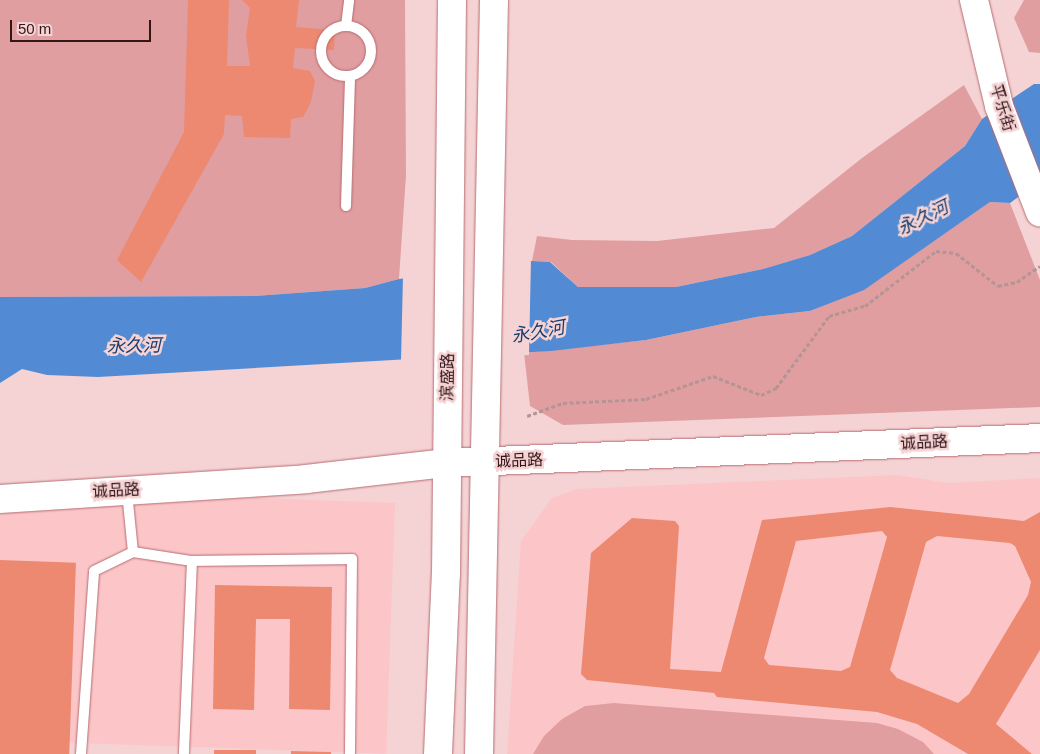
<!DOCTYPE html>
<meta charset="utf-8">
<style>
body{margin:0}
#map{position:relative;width:1040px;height:754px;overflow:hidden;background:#f5d3d4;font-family:Helvetica,"Noto Sans SC",sans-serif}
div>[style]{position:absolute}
.built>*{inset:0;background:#fcc6c8;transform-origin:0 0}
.green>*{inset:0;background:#e19ea1}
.water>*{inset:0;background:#528bd4}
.pier>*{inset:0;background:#f5d3d4}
.building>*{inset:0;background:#ec8970;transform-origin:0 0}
.path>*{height:3px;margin-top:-1.5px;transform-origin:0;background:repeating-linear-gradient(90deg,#b59496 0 4px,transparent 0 6.5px)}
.roads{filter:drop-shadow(0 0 1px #b76d72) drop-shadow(0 0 1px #b76d72)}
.lane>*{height:10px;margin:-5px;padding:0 5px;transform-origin:5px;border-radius:5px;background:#fff}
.lane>.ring{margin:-5px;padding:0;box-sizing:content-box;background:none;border:10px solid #fff;border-radius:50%}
.secondary>*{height:28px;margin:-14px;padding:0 14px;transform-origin:14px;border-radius:14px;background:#fff}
span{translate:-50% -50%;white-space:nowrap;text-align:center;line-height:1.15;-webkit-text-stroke:5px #f5d3d4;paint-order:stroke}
.street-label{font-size:16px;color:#331618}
.water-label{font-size:18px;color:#163d6d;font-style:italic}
.scale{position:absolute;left:10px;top:20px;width:141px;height:22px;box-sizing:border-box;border:2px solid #331618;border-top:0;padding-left:6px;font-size:15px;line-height:18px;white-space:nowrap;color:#331618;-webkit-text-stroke:4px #f5d3d4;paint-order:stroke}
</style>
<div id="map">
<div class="built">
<i style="clip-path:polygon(897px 475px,949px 483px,1040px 478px,1040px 754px,507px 754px,521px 541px,552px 498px,577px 489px)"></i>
<i style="left:395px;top:503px;width:251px;height:396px;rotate:92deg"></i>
</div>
<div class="green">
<i style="clip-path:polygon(0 0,405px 0,406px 175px,399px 279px,365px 288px,255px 296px,0 297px)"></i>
<i style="clip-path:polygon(1024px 0,1040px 0,1040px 53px,1029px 52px,1014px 18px)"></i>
<i style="clip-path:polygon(964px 85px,982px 119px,965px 146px,852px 236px,810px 255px,763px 269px,676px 287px,578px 287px,551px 262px,532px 261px,537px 236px,572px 240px,657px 241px,774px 228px,862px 158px)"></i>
<i style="clip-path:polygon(990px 202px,1010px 203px,1040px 280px,1040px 407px,563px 425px,530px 406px,524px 353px,646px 340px,756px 317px,810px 311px,864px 289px)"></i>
<i style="clip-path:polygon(614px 703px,877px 723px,898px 729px,923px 742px,934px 754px,533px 754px,544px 736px,562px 719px,585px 706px)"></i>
</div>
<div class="water">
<i style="clip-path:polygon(1034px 84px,1040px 84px,1040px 181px,1010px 203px,990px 202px,864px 290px,810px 311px,756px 317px,646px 340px,551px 351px,98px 377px,47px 375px,22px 369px,0 383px,0 297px,255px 296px,365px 288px,399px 279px,532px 261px,550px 262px,578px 287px,676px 287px,763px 269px,810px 255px,852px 236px,965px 146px,982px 119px)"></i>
</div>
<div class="pier">
<i style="clip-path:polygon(531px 258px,529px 355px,401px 361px,403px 276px)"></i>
</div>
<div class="building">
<i style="clip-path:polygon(188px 0,229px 0,227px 66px,250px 66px,246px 36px,250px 8px,242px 0,299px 0,296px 27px,335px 30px,334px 50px,295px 48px,293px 68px,310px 71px,315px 81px,311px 102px,303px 117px,291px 119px,290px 138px,244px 137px,242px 116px,225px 115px,224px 134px,141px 282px,117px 260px,184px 132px)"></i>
<i style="clip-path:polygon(evenodd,890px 507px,1024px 521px,1040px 512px,1040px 650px,996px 724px,1032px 754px,968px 754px,917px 724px,877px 712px,717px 697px,714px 693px,587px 680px,581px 674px,591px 553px,632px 518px,675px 521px,679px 526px,670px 669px,721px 672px,762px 520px,890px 507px,882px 531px,887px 537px,850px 667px,841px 671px,769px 665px,764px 658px,796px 541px,882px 531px,890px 507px,937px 536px,1010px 543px,1015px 546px,1031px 582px,1028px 595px,969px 694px,958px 703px,897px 678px,890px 670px,926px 542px,937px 536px)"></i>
<i style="left:0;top:560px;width:76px;height:194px;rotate:2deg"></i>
<i style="clip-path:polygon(215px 585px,332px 587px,330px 710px,289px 709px,290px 619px,256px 619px,254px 710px,213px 709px)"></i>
<i style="left:214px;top:750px;width:42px;height:4px"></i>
<i style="clip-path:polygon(291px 751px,331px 752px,331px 754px,291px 754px)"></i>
</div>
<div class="path">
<i style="left:527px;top:416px;width:38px;rotate:-20deg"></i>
<i style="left:563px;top:403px;width:83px;rotate:-2.8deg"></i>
<i style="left:646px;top:399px;width:71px;rotate:-18.9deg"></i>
<i style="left:713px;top:376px;width:52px;rotate:21.6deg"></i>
<i style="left:761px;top:395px;width:17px;rotate:-25deg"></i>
<i style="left:776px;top:388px;width:89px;rotate:-53.6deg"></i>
<i style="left:829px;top:316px;width:37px;rotate:-16deg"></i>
<i style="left:865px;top:306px;width:90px;rotate:-37.8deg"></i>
<i style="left:936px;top:251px;width:20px;rotate:6deg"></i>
<i style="left:956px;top:253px;width:53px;rotate:38.2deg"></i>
<i style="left:998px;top:286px;width:19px;rotate:-12deg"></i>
<i style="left:1017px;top:282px;width:28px;rotate:-35deg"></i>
</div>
<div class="roads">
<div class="lane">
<i style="left:346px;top:26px;width:26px;rotate:-83deg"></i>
<i class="ring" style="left:321px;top:26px;width:40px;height:40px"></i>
<i style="left:346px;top:206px;width:130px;rotate:-88.2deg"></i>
<i style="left:127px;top:492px;width:60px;rotate:84.3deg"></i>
<i style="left:192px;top:561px;width:160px;rotate:-0.7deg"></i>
<i style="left:352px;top:559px;width:195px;rotate:90.6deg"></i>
<i style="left:81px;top:754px;width:183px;rotate:-85.9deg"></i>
<i style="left:94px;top:571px;width:43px;rotate:-26deg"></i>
<i style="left:133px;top:552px;width:60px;rotate:8.7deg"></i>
<i style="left:192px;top:561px;width:193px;rotate:92.4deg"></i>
</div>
<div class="secondary">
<i style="left:974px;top:0;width:109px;rotate:76.7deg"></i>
<i style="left:999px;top:106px;width:114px;rotate:68.9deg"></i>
<i style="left:0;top:499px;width:307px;rotate:-3.7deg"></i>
<i style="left:306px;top:479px;width:142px;rotate:-6.5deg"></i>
<i style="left:447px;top:463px;width:594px;rotate:-2.41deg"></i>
<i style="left:438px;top:754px;width:180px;rotate:-87.5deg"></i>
<i style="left:446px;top:574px;width:574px;rotate:-89.4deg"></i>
<i style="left:479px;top:754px;width:754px;rotate:-88.86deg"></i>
</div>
</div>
<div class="street-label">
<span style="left:1002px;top:108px;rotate:73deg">平乐街</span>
<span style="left:448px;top:377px;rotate:-89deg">滨盛路</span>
<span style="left:924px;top:443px;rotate:-3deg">诚品路</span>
<span style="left:519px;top:461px;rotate:-2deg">诚品路</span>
<span style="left:116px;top:491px;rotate:-3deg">诚品路</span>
</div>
<div class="water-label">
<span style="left:923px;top:218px;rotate:-26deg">永久河</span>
<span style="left:538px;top:332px;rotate:-10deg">永久河</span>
<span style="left:134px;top:346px;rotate:-1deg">永久河</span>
</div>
<div class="scale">50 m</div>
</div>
